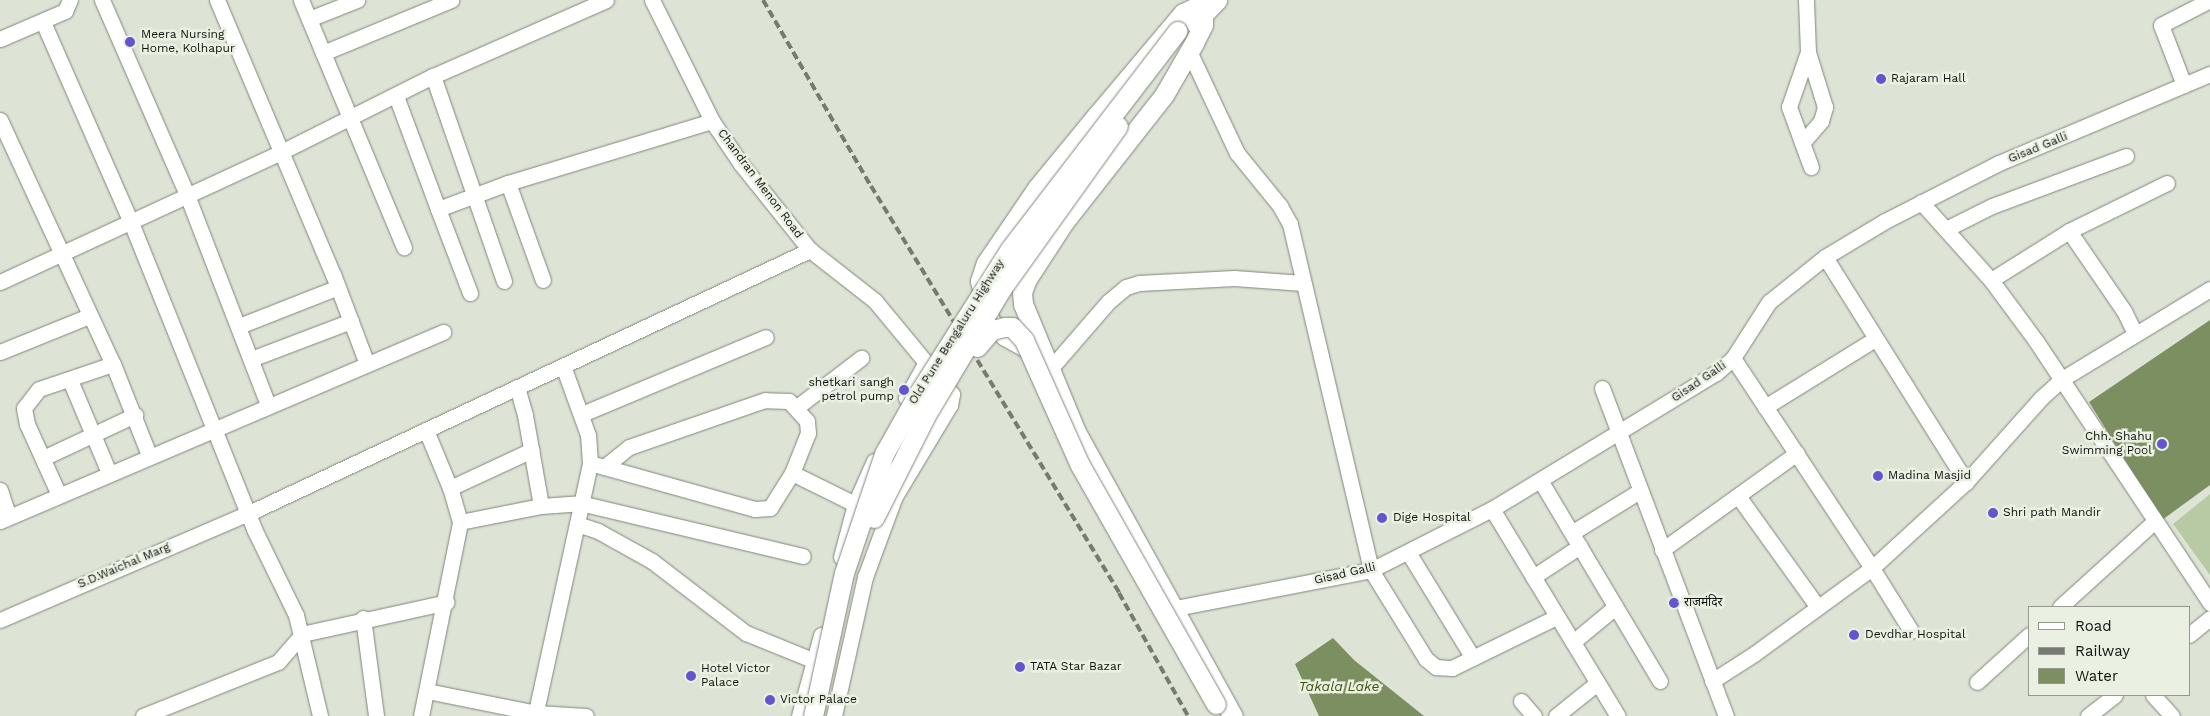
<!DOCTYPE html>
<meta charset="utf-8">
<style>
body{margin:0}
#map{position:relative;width:2210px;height:716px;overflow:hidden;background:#dde4d6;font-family:"Work Sans","Noto Sans Devanagari",sans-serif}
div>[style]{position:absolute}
.green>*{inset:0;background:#b8caa3}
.water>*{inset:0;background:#7b8f61}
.roads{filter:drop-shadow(0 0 1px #808679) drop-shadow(0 0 1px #808679)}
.minor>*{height:15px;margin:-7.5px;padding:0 7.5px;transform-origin:7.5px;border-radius:7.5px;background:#fff}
.major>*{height:19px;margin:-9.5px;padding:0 9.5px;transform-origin:9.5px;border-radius:9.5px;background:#fff}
.rail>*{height:4px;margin-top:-2px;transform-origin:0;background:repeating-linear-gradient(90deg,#767a71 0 8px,transparent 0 12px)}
.bridges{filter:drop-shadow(0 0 1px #808679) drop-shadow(0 0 1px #808679)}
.major-bridge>*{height:19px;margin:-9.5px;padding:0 9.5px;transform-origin:9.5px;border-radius:9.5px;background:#fff}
.dots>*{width:14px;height:14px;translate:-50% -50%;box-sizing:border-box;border:2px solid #eaf1e3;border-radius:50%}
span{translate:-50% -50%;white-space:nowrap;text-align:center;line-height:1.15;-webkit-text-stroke:5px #eaf1e3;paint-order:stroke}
.poi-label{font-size:12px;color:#121410}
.left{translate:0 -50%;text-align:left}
.right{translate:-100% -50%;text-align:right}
.street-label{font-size:12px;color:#121410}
.water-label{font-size:14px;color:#3d570f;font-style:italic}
.legend{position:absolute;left:2028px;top:606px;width:162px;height:90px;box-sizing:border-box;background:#eaf1e3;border:1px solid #94998f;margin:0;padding:6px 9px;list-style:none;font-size:15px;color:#121410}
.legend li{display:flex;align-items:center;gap:10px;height:25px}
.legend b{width:25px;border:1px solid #94998f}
</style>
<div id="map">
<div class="green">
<i style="clip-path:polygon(2210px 494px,2210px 575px,2173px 524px)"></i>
</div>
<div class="water">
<i style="clip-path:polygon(2210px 320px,2210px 485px,2162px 520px,2089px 402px)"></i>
<i style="clip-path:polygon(1333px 638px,1354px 660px,1424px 716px,1319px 716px,1295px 664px)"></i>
</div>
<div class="roads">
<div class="minor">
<i style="left:102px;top:0;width:213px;rotate:66.4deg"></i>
<i style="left:187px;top:195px;width:225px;rotate:68.9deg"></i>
<i style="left:217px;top:0;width:298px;rotate:67.1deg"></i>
<i style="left:333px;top:274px;width:96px;rotate:69.3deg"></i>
<i style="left:301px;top:0;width:268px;rotate:67.4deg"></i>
<i style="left:652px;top:0;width:135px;rotate:63.6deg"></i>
<i style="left:712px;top:121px;width:52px;rotate:56deg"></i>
<i style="left:741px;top:164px;width:110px;rotate:51.3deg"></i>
<i style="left:810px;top:250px;width:83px;rotate:38.1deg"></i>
<i style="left:875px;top:301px;width:121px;rotate:50.4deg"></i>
<i style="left:952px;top:394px;width:11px;rotate:100deg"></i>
<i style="left:950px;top:405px;width:106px;rotate:121.1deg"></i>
<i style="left:895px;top:496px;width:86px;rotate:110.3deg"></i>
<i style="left:865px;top:577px;width:142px;rotate:102.6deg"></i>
<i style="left:1806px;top:0;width:52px;rotate:87.8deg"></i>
<i style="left:1808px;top:52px;width:58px;rotate:109.1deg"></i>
<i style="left:1789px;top:107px;width:64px;rotate:69.9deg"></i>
<i style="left:309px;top:19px;width:52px;rotate:-21.6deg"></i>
<i style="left:43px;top:22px;width:216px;rotate:66.3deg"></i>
<i style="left:130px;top:220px;width:333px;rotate:68.1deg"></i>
<i style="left:254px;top:529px;width:96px;rotate:64deg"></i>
<i style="left:296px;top:615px;width:104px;rotate:76.6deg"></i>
<i style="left:0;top:39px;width:71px;rotate:-23.3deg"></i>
<i style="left:65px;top:11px;width:12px;rotate:-66deg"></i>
<i style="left:1189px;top:51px;width:113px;rotate:64.8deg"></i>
<i style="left:1237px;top:153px;width:68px;rotate:50.9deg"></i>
<i style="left:1280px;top:206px;width:21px;rotate:61deg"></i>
<i style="left:1290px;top:224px;width:355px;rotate:76.8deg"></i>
<i style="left:1371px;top:570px;width:105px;rotate:58.3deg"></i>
<i style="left:1426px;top:659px;width:13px;rotate:39deg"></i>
<i style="left:1436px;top:667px;width:16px;rotate:4deg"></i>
<i style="left:1452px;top:668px;width:116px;rotate:-26.1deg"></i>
<i style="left:323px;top:53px;width:139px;rotate:-22.5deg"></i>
<i style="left:433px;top:76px;width:217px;rotate:70.9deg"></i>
<i style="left:2184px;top:85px;width:64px;rotate:-111deg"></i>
<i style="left:2161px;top:25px;width:55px;rotate:-27deg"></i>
<i style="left:396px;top:96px;width:121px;rotate:69.6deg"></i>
<i style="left:438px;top:209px;width:75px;rotate:-20.4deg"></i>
<i style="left:508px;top:183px;width:213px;rotate:-16.9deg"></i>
<i style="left:0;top:120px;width:269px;rotate:65.2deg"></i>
<i style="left:113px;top:364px;width:98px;rotate:68.4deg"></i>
<i style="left:1802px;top:143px;width:29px;rotate:-49deg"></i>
<i style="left:1821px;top:121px;width:15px;rotate:-74deg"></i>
<i style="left:1825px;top:107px;width:58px;rotate:-107.2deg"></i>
<i style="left:508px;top:183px;width:103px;rotate:70.2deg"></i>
<i style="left:1921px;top:202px;width:105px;rotate:48.1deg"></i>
<i style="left:1991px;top:280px;width:76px;rotate:53.6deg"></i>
<i style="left:2036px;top:341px;width:315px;rotate:56.4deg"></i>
<i style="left:438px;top:209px;width:90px;rotate:69.1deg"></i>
<i style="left:1946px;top:229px;width:51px;rotate:-26.6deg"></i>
<i style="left:1992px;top:206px;width:143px;rotate:-20.5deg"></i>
<i style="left:2069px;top:231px;width:97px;rotate:55.5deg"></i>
<i style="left:2124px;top:311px;width:25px;rotate:64deg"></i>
<i style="left:1825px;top:257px;width:266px;rotate:57.9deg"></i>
<i style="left:1991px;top:280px;width:92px;rotate:-32.1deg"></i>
<i style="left:2069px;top:231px;width:109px;rotate:-26.1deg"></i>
<i style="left:0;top:282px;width:310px;rotate:-24.8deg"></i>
<i style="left:281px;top:152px;width:170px;rotate:-26.6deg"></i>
<i style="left:433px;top:76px;width:189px;rotate:-23.7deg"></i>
<i style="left:239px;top:326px;width:106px;rotate:-21.5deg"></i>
<i style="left:0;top:352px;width:96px;rotate:-22deg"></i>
<i style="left:1733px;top:358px;width:252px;rotate:56.5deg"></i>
<i style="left:1872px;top:568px;width:74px;rotate:58.2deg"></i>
<i style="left:251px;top:359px;width:107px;rotate:-20.8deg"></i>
<i style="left:1050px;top:369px;width:89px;rotate:-49.1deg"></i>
<i style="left:1108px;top:302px;width:23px;rotate:-40deg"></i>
<i style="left:1126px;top:287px;width:14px;rotate:-17deg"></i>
<i style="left:1139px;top:283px;width:95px;rotate:-3deg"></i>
<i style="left:1234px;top:278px;width:69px;rotate:4.1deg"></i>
<i style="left:70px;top:380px;width:101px;rotate:67.2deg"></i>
<i style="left:517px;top:387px;width:29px;rotate:74deg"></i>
<i style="left:525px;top:415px;width:92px;rotate:80deg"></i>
<i style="left:1602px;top:388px;width:351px;rotate:69.3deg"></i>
<i style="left:906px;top:398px;width:41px;rotate:-60.9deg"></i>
<i style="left:797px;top:407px;width:81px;rotate:-37.4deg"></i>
<i style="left:1765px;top:407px;width:129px;rotate:-31.7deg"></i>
<i style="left:582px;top:414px;width:199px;rotate:-22.7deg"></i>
<i style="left:43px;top:458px;width:102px;rotate:-25.1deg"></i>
<i style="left:590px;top:463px;width:171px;rotate:15.6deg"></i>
<i style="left:755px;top:509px;width:15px;rotate:-4deg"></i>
<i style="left:770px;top:508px;width:41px;rotate:-57.8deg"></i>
<i style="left:792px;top:473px;width:43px;rotate:-68.2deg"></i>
<i style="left:808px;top:433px;width:12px;rotate:-95deg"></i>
<i style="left:807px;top:421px;width:27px;rotate:-132deg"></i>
<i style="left:789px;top:401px;width:24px;rotate:-178deg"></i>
<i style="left:765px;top:400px;width:144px;rotate:160.9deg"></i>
<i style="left:629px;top:447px;width:32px;rotate:141deg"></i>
<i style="left:792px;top:473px;width:70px;rotate:26.2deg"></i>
<i style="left:1540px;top:480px;width:234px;rotate:59.2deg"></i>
<i style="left:450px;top:488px;width:90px;rotate:-24.9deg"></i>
<i style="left:0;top:490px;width:28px;rotate:72deg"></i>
<i style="left:59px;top:495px;width:78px;rotate:-114.3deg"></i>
<i style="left:27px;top:424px;width:16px;rotate:-101deg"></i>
<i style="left:24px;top:408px;width:24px;rotate:-52deg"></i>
<i style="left:39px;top:389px;width:78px;rotate:-18.7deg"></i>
<i style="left:1738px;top:496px;width:135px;rotate:54.3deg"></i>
<i style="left:1492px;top:509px;width:242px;rotate:58.7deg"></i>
<i style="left:0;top:521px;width:482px;rotate:-23.1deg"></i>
<i style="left:460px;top:522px;width:83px;rotate:-11.2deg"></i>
<i style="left:541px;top:506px;width:39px;rotate:-4deg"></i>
<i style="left:580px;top:503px;width:229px;rotate:13.4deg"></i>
<i style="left:577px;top:524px;width:22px;rotate:18deg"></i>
<i style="left:598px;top:531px;width:62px;rotate:29.1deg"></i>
<i style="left:652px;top:561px;width:118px;rotate:37.5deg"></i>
<i style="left:746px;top:633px;width:74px;rotate:22.1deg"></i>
<i style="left:1573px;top:532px;width:79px;rotate:-31.5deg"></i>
<i style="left:1662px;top:550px;width:166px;rotate:-35.7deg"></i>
<i style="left:1408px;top:552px;width:124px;rotate:58.5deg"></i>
<i style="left:841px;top:557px;width:55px;rotate:-75.2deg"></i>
<i style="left:855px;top:504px;width:47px;rotate:-66.2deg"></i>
<i style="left:1533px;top:577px;width:56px;rotate:-33.4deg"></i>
<i style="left:2060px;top:607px;width:128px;rotate:-42.2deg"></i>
<i style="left:1176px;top:608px;width:199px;rotate:-11deg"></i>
<i style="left:1371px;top:570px;width:136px;rotate:-26.8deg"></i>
<i style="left:1492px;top:509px;width:262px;rotate:-31.3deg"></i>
<i style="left:1716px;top:373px;width:23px;rotate:-41deg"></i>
<i style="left:1733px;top:358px;width:67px;rotate:-57.3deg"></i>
<i style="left:1769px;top:302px;width:72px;rotate:-38.8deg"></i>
<i style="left:1825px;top:257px;width:70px;rotate:-31deg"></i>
<i style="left:1885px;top:221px;width:128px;rotate:-27deg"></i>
<i style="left:1999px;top:163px;width:229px;rotate:-22.9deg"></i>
<i style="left:363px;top:618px;width:99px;rotate:82.4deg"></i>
<i style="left:0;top:620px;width:271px;rotate:-23.3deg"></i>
<i style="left:249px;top:513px;width:620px;rotate:-25.12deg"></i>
<i style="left:2189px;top:635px;width:27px;rotate:-39deg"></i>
<i style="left:1573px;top:642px;width:53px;rotate:-39.7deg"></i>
<i style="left:1712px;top:681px;width:50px;rotate:-32.7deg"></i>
<i style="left:1754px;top:654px;width:146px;rotate:-36.1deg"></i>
<i style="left:1872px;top:568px;width:127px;rotate:-42.5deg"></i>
<i style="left:1966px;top:482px;width:113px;rotate:-48.2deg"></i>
<i style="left:2041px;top:398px;width:28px;rotate:-42deg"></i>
<i style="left:2062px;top:379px;width:173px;rotate:-31.3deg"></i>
<i style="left:1977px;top:682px;width:70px;rotate:-42.1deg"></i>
<i style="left:427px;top:691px;width:111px;rotate:11.4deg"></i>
<i style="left:536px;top:713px;width:50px;rotate:3.4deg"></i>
<i style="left:2153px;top:695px;width:28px;rotate:48deg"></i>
<i style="left:1521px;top:701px;width:20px;rotate:49deg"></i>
<i style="left:143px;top:716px;width:145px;rotate:-21.8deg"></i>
<i style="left:278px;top:662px;width:37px;rotate:-49deg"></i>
<i style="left:302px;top:634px;width:148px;rotate:-12.4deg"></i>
<i style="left:421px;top:716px;width:198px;rotate:-78.6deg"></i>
<i style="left:460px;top:522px;width:35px;rotate:-106deg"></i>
<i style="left:450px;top:488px;width:63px;rotate:-112.5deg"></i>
<i style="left:535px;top:716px;width:259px;rotate:-77.7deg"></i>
<i style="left:590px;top:463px;width:28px;rotate:-94deg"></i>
<i style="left:588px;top:435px;width:73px;rotate:-109.9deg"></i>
<i style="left:799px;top:716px;width:84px;rotate:-74.8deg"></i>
<i style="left:1556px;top:716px;width:53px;rotate:-38.8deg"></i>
<i style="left:2088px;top:716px;width:34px;rotate:-38deg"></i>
</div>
<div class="major">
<i style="left:1203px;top:14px;width:11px;rotate:90deg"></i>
<i style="left:1203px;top:25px;width:20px;rotate:117deg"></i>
<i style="left:1194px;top:43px;width:60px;rotate:120deg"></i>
<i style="left:1164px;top:95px;width:162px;rotate:128.2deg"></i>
<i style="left:1064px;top:222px;width:68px;rotate:123deg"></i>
<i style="left:1027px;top:279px;width:14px;rotate:111deg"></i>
<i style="left:1022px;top:292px;width:12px;rotate:85deg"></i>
<i style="left:1023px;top:304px;width:139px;rotate:67.5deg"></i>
<i style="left:1076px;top:432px;width:325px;rotate:61.1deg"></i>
<i style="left:1195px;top:23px;width:32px;rotate:-46deg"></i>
<i style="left:1032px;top:351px;width:31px;rotate:-151deg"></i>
<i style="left:1005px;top:336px;width:21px;rotate:-135deg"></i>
<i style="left:990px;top:321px;width:41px;rotate:-104deg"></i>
<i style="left:980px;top:281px;width:19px;rotate:-72deg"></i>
<i style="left:986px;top:263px;width:91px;rotate:-55.8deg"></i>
<i style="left:1037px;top:188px;width:94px;rotate:-50.6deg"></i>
<i style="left:1097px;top:115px;width:133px;rotate:-49.9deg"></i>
<i style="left:1183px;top:13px;width:17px;rotate:-25deg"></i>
</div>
</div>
<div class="rail">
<i style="left:763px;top:0;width:215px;rotate:59.9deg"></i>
<i style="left:871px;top:186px;width:477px;rotate:58.6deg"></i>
<i style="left:1119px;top:593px;width:141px;rotate:60.7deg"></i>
</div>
<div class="bridges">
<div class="major-bridge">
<i style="left:977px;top:347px;width:23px;rotate:-49deg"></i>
<i style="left:992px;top:330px;width:12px;rotate:-14deg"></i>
<i style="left:1004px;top:327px;width:8px"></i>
<i style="left:1012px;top:327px;width:18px;rotate:47deg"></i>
<i style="left:1024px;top:340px;width:137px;rotate:65.9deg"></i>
<i style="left:1080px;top:465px;width:275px;rotate:60.4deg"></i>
<i style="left:874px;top:518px;width:115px;rotate:-63.2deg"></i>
<i style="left:926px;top:415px;width:148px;rotate:-59.1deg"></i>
<i style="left:1002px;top:288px;width:199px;rotate:-54.4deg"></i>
<i style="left:813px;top:716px;width:146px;rotate:-77.8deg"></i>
<i style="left:844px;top:573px;width:126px;rotate:-71.4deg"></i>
<i style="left:884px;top:454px;width:65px;rotate:-60.7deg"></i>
<i style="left:916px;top:397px;width:175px;rotate:-57.6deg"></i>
<i style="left:1010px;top:249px;width:275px;rotate:-52.5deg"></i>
</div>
</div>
<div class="dots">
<i style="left:130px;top:42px;background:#6454cd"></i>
<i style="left:1881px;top:79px;background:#6454cd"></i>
<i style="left:904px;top:390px;background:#6454cd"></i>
<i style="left:2162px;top:444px;background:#6454cd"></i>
<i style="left:1878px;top:476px;background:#6454cd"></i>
<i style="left:1993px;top:513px;background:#6454cd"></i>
<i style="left:1382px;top:518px;background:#6454cd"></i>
<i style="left:1674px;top:603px;background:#6454cd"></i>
<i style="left:1854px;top:635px;background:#6454cd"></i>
<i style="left:1020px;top:667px;background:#6454cd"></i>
<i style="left:691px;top:676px;background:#6454cd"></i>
<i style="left:770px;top:700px;background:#6454cd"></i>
</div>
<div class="poi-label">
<span class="left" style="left:141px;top:42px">Meera Nursing<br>Home, Kolhapur</span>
<span class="left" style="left:1891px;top:79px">Rajaram Hall</span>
<span class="right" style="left:894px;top:390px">shetkari sangh<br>petrol pump</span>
<span class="right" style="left:2152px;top:444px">Chh. Shahu<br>Swimming Pool</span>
<span class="left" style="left:1888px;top:476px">Madina Masjid</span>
<span class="left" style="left:2003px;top:513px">Shri path Mandir</span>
<span class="left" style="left:1393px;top:518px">Dige Hospital</span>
<span class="left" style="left:1684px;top:603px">राजमंदिर</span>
<span class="left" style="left:1865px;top:635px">Devdhar Hospital</span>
<span class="left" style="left:1030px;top:667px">TATA Star Bazar</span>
<span class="left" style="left:701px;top:676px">Hotel Victor<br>Palace</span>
<span class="left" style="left:780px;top:700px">Victor Palace</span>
</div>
<div class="street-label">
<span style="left:2038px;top:148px;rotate:-22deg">Gisad Galli</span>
<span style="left:760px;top:184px;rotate:53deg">Chandran Menon Road</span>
<span style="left:957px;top:332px;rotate:-58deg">Old Pune Bengaluru Highway</span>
<span style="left:1699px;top:382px;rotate:-34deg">Gisad Galli</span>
<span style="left:124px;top:566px;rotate:-23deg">S.D.Waichal Marg</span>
<span style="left:1345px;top:574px;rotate:-13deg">Gisad Galli</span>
</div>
<div class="water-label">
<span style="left:1339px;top:686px">Takala Lake</span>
</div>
<ul class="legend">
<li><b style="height:6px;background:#fff"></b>Road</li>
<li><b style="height:6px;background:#767a71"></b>Railway</li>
<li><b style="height:14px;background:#7b8f61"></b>Water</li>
</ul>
</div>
